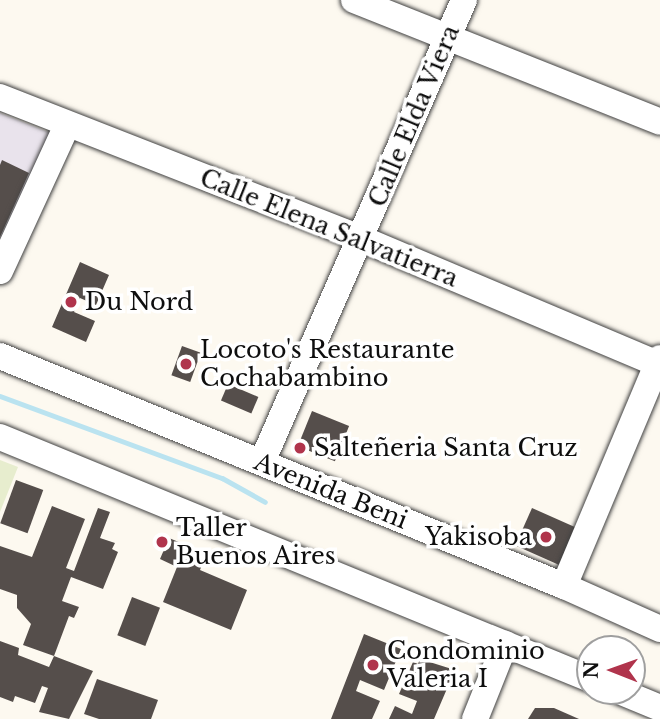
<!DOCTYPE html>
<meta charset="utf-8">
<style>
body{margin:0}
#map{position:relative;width:660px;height:719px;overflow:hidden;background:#fdf9f0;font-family:"Libre Baskerville",serif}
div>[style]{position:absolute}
.industrial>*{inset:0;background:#e9e3ec}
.pitch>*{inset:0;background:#e7edce}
.stream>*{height:5px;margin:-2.5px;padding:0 2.5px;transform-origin:2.5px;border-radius:2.5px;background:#bae3f0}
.building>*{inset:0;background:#554e4b;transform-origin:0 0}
.roads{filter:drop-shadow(0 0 2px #414141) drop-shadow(0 0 2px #414141)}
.minor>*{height:26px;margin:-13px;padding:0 13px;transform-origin:13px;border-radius:13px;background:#fff}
.dots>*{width:19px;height:19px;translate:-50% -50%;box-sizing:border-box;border:4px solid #fff;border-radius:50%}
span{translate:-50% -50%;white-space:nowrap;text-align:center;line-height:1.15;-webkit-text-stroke:7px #fff;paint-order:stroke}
.street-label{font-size:24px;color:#0e0e0e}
.poi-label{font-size:24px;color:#0e0e0e}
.left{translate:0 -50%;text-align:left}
.right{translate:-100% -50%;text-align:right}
.north{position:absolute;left:576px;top:635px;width:70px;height:70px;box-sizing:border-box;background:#fff;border:2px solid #9f9f9f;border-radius:50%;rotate:271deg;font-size:19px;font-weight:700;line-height:28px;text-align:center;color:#0e0e0e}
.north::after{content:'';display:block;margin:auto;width:24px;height:32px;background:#b0344c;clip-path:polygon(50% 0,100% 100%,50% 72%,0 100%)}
</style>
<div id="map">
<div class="industrial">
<i style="clip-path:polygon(0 113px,53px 134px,0 249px)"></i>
</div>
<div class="pitch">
<i style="clip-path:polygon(0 460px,18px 467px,0 512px)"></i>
</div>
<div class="stream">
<i style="left:0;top:396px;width:237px;rotate:20.3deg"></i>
<i style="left:222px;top:478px;width:49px;rotate:29.2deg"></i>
</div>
<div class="building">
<i style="clip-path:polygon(2px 160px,29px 173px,0 237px,0 165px)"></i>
<i style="clip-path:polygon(80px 262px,109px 275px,96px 305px,80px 298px,74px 312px,95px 321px,86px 342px,52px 327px)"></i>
<i style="left:182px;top:346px;width:20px;height:31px;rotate:20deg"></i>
<i style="left:228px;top:384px;width:33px;height:18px;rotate:23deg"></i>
<i style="left:312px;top:411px;width:40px;height:38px;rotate:22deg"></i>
<i style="left:16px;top:480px;width:29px;height:46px;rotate:20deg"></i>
<i style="clip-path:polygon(52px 506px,85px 519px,66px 568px,74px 571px,98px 508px,110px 512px,100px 538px,115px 543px,112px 549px,118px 552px,103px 589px,71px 577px,62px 601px,79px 607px,74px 618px,69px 616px,54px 656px,93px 671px,69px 719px,39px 712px,48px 688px,42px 686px,35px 703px,15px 696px,13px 702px,0 697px,0 641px,19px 648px,18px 655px,49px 667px,54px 656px,23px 645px,31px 624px,17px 608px,17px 595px,0 589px,0 546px,32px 557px)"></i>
<i style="left:532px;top:508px;width:48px;height:41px;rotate:24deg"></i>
<i style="clip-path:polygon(169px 538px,186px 545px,182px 554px,203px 562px,200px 570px,247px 590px,231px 630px,163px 602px,177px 567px,160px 559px)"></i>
<i style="left:132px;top:597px;width:30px;height:41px;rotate:21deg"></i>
<i style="clip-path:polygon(364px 634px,401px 649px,384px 690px,360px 680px,356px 691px,380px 701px,372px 719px,331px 719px)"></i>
<i style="clip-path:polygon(420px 659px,455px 670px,434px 719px,389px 719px,395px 706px,412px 714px,417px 701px,399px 694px,413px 662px,418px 664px)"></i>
<i style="clip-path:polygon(97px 679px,158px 700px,151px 719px,99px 719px,84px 714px)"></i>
<i style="clip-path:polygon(535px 708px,554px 708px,579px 719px,528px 719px)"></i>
</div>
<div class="roads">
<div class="minor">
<i style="left:354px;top:0;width:329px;rotate:21.7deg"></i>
<i style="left:0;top:97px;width:389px;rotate:21.4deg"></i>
<i style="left:362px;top:239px;width:324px;rotate:22.9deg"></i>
<i style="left:0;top:271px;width:161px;rotate:-65.3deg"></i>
<i style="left:0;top:356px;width:609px;rotate:22.19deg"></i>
<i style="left:564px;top:586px;width:105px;rotate:24.1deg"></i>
<i style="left:0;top:437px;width:638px;rotate:22.3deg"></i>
<i style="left:262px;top:462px;width:504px;rotate:-66.38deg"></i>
<i style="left:564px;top:586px;width:247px;rotate:-67.2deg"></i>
<i style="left:619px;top:691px;width:44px;rotate:22.5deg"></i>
<i style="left:475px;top:719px;width:81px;rotate:-68.2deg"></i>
</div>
</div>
<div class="dots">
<i style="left:71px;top:302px;background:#b0344c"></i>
<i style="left:186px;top:364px;background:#b0344c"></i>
<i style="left:300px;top:448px;background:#b0344c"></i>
<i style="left:546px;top:537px;background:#b0344c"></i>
<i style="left:162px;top:542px;background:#b0344c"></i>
<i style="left:373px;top:665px;background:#b0344c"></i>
</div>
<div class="street-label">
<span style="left:414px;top:116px;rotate:-67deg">Calle Elda Viera</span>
<span style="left:329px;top:228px;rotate:22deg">Calle Elena Salvatierra</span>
<span style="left:331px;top:491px;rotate:22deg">Avenida Beni</span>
</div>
<div class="poi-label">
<span class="left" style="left:85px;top:302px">Du Nord</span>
<span class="left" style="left:200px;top:364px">Locoto's Restaurante<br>Cochabambino</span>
<span class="left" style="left:314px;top:448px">Salteñeria Santa Cruz</span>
<span class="left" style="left:176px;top:542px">Taller<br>Buenos Aires</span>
<span class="right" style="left:532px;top:537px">Yakisoba</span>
<span class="left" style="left:387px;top:665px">Condominio<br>Valeria I</span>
</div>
<div class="north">N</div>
</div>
